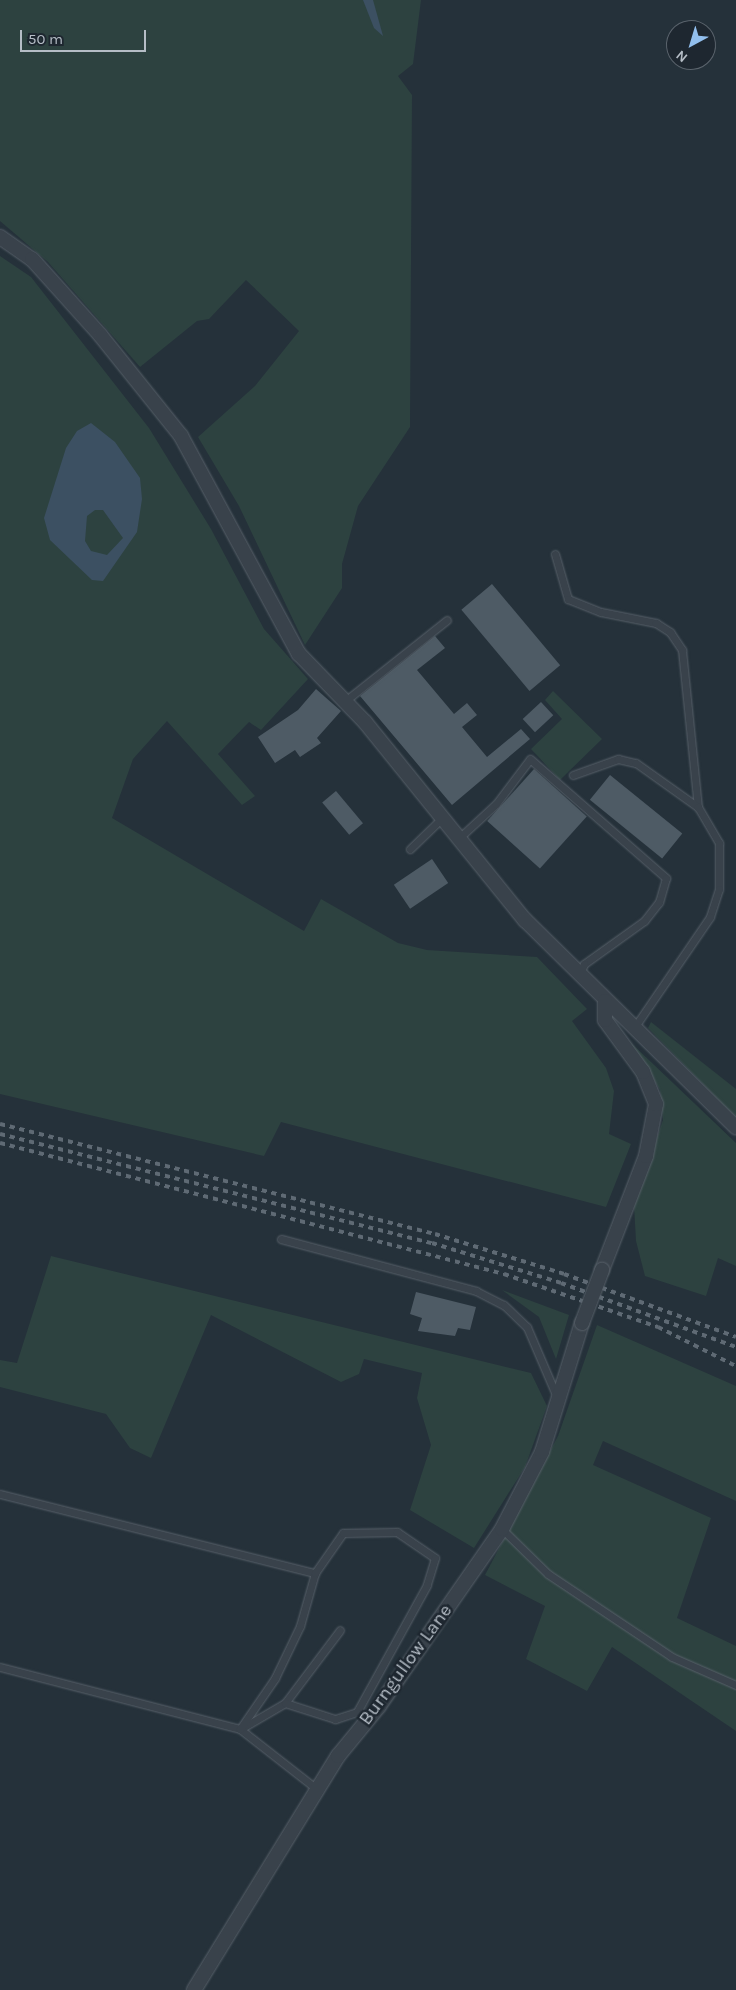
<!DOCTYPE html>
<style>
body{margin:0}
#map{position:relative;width:736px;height:1990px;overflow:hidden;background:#25313a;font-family:Karla,sans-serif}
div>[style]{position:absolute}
.green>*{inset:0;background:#2d4240}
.water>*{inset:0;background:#3c5062}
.building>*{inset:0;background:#4e5b65;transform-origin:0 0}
.roads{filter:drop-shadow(0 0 1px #576069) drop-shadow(0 0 1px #576069)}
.lane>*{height:7px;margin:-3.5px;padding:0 3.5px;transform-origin:3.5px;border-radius:3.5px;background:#39424b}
.street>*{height:14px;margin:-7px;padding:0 7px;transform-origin:7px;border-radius:7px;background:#39424b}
.rail>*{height:4px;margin-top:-2px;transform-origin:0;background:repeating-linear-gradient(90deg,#5f6a74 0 5px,transparent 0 10px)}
.bridges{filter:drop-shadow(0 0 1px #576069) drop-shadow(0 0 1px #576069)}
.street-bridge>*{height:14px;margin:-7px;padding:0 7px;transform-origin:7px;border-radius:7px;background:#39424b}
span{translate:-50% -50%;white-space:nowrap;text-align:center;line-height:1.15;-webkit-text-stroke:5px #1e2730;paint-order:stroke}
.street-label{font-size:19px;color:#b5bdc6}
.north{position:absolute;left:666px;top:20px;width:50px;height:50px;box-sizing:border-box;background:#1e2730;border:1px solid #5a636c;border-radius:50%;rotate:219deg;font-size:14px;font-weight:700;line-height:20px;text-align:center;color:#b5bdc6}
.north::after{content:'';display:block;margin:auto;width:18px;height:22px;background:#92bfee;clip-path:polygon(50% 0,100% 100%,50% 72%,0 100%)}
.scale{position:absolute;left:20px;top:30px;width:126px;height:22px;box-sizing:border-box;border:2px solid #b5bdc6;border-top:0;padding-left:6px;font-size:15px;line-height:18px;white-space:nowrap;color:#b5bdc6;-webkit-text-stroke:4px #1e2730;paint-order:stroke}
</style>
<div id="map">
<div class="green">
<i style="clip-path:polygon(0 0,421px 0,413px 64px,398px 76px,412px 95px,410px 427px,358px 506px,342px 564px,342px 588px,305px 645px,239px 506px,198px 437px,255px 386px,299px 331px,246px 280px,209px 319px,197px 321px,140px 367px,48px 262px,0 221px)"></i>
<i style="clip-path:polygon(0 256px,31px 277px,149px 428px,211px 529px,264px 629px,308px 679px,261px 730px,249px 722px,218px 754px,255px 796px,242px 805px,167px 721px,133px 759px,112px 818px,304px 931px,321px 899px,398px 943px,427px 950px,537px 957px,587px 1009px,572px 1021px,606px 1068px,614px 1091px,609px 1134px,631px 1144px,606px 1207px,281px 1122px,264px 1156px,0 1094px)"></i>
<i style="clip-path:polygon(553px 691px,602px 739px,560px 780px,531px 749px,562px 719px,545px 700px)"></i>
<i style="clip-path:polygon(651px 1022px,736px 1089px,736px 1118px,648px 1028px)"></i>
<i style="clip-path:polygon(630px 1042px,736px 1143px,736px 1266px,718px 1258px,706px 1296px,645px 1276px,636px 1241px,634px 1205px,663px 1120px,660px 1090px)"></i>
<i style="clip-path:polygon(51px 1256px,531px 1373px,547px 1406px,525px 1467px,474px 1548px,410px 1510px,431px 1445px,417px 1398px,422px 1373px,364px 1359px,359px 1374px,341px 1382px,211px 1315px,151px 1458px,130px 1448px,106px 1414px,0 1387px,0 1360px,17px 1363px)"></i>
<i style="clip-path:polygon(502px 1290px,569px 1315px,556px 1359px,539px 1317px)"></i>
<i style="clip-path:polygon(597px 1325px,736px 1386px,736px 1501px,603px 1441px,593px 1465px,711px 1518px,677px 1618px,736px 1646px,736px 1731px,612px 1647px,587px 1691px,526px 1659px,545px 1606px,485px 1575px,558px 1436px)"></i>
</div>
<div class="water">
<i style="clip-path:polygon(363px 0,373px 0,383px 36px,374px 28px)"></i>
<i style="clip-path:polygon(evenodd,91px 423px,115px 442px,140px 478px,142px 499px,137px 532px,103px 581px,92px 580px,50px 540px,44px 518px,66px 448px,77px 431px,91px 423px,95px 510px,103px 510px,123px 538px,107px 555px,91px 551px,85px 541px,87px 516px,95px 510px)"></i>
</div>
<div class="building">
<i style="left:492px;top:584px;width:106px;height:40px;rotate:50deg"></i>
<i style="clip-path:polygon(435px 636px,445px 648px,417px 670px,454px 714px,467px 703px,477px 715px,462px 727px,487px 757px,521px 729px,530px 739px,452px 805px,360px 696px)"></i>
<i style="clip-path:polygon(316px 689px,341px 711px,317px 738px,321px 743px,300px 757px,295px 750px,275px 763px,258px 737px,298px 710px)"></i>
<i style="left:541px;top:702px;width:18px;height:25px;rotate:47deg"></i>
<i style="left:534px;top:769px;width:71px;height:70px;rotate:42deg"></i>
<i style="left:610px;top:775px;width:93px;height:32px;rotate:39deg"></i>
<i style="left:336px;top:791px;width:42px;height:18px;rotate:50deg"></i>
<i style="left:432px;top:859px;width:29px;height:46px;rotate:56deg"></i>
<i style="clip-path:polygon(416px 1292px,476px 1307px,470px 1330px,458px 1328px,455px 1336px,418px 1331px,422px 1318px,410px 1314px)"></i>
</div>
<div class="roads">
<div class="lane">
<i style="left:555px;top:554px;width:47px;rotate:73.9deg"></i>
<i style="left:568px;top:599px;width:35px;rotate:22deg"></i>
<i style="left:601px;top:612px;width:56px;rotate:11.3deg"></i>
<i style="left:656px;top:623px;width:17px;rotate:33deg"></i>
<i style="left:670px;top:632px;width:22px;rotate:56deg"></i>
<i style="left:682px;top:650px;width:158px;rotate:84.2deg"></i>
<i style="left:345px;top:701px;width:130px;rotate:-38.5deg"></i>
<i style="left:573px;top:775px;width:48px;rotate:-19.6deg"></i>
<i style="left:618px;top:759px;width:18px;rotate:13deg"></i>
<i style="left:636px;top:763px;width:76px;rotate:35.4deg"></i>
<i style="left:698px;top:807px;width:42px;rotate:59.7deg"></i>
<i style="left:719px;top:843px;width:46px;rotate:90deg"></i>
<i style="left:719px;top:889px;width:29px;rotate:108deg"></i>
<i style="left:710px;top:917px;width:135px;rotate:124.4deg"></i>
<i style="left:459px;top:838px;width:50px;rotate:-42.6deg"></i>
<i style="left:496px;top:804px;width:56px;rotate:-52.9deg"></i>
<i style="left:530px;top:759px;width:181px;rotate:41.2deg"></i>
<i style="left:666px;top:878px;width:25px;rotate:106deg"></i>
<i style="left:659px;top:902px;width:24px;rotate:128deg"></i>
<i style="left:644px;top:921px;width:74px;rotate:144.4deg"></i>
<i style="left:584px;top:964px;width:11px;rotate:112deg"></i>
<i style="left:410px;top:849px;width:45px;rotate:-44.1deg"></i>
<i style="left:281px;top:1239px;width:202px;rotate:14.9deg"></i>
<i style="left:476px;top:1291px;width:31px;rotate:27deg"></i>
<i style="left:504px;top:1305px;width:32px;rotate:44deg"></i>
<i style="left:527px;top:1327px;width:76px;rotate:66.8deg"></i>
<i style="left:0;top:1494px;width:325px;rotate:14.1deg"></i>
<i style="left:502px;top:1529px;width:64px;rotate:44.4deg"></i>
<i style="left:548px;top:1574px;width:149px;rotate:33.8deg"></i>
<i style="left:672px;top:1657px;width:70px;rotate:23.6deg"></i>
<i style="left:0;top:1667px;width:248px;rotate:14.5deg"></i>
<i style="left:240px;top:1729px;width:99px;rotate:38deg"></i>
<i style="left:244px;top:1727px;width:48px;rotate:-30.3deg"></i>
<i style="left:285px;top:1703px;width:91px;rotate:-53deg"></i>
<i style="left:240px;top:1729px;width:62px;rotate:-55.5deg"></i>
<i style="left:275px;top:1678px;width:58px;rotate:-64.3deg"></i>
<i style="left:300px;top:1626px;width:55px;rotate:-74.2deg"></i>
<i style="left:315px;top:1573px;width:49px;rotate:-55deg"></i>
<i style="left:343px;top:1533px;width:54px;rotate:-1.1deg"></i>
<i style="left:397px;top:1532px;width:46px;rotate:34.4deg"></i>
<i style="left:435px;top:1558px;width:28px;rotate:107deg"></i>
<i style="left:427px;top:1585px;width:145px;rotate:118.9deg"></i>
<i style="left:357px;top:1712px;width:23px;rotate:162deg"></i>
<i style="left:335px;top:1719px;width:52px;rotate:-162.3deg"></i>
</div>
<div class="street">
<i style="left:0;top:237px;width:39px;rotate:35deg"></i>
<i style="left:32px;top:259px;width:103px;rotate:48.1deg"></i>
<i style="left:101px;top:336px;width:128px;rotate:51.3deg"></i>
<i style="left:181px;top:436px;width:248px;rotate:61.6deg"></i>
<i style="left:299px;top:654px;width:95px;rotate:45.9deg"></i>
<i style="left:365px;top:722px;width:255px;rotate:51.1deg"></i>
<i style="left:525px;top:920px;width:296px;rotate:44.5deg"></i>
<i style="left:602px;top:1270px;width:122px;rotate:-68.9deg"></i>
<i style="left:646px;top:1156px;width:53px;rotate:-79.1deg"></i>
<i style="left:656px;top:1104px;width:35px;rotate:-112deg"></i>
<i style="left:643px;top:1072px;width:64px;rotate:-126.2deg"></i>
<i style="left:605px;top:1020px;width:19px;rotate:-90deg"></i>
<i style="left:194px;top:1990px;width:275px;rotate:-58.4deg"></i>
<i style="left:338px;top:1756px;width:65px;rotate:-50.6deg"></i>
<i style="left:379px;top:1706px;width:216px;rotate:-55.2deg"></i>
<i style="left:502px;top:1529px;width:87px;rotate:-62.5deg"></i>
<i style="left:542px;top:1452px;width:135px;rotate:-72.8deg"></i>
</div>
</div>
<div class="rail">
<i style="left:0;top:1124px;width:449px;rotate:14.2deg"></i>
<i style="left:435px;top:1234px;width:135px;rotate:17.2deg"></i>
<i style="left:564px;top:1274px;width:183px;rotate:20.1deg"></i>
<i style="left:0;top:1134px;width:446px;rotate:14.2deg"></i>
<i style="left:432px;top:1243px;width:135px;rotate:17.2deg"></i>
<i style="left:561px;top:1283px;width:186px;rotate:20.1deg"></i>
<i style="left:0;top:1143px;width:521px;rotate:14.57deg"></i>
<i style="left:504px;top:1274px;width:163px;rotate:19deg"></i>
<i style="left:658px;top:1327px;width:87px;rotate:26.6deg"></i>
</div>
<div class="bridges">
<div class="street-bridge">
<i style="left:582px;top:1323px;width:57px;rotate:-69.3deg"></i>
</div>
</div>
<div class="street-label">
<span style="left:406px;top:1665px;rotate:-54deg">Burngullow Lane</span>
</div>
<div class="north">N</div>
<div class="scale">50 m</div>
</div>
